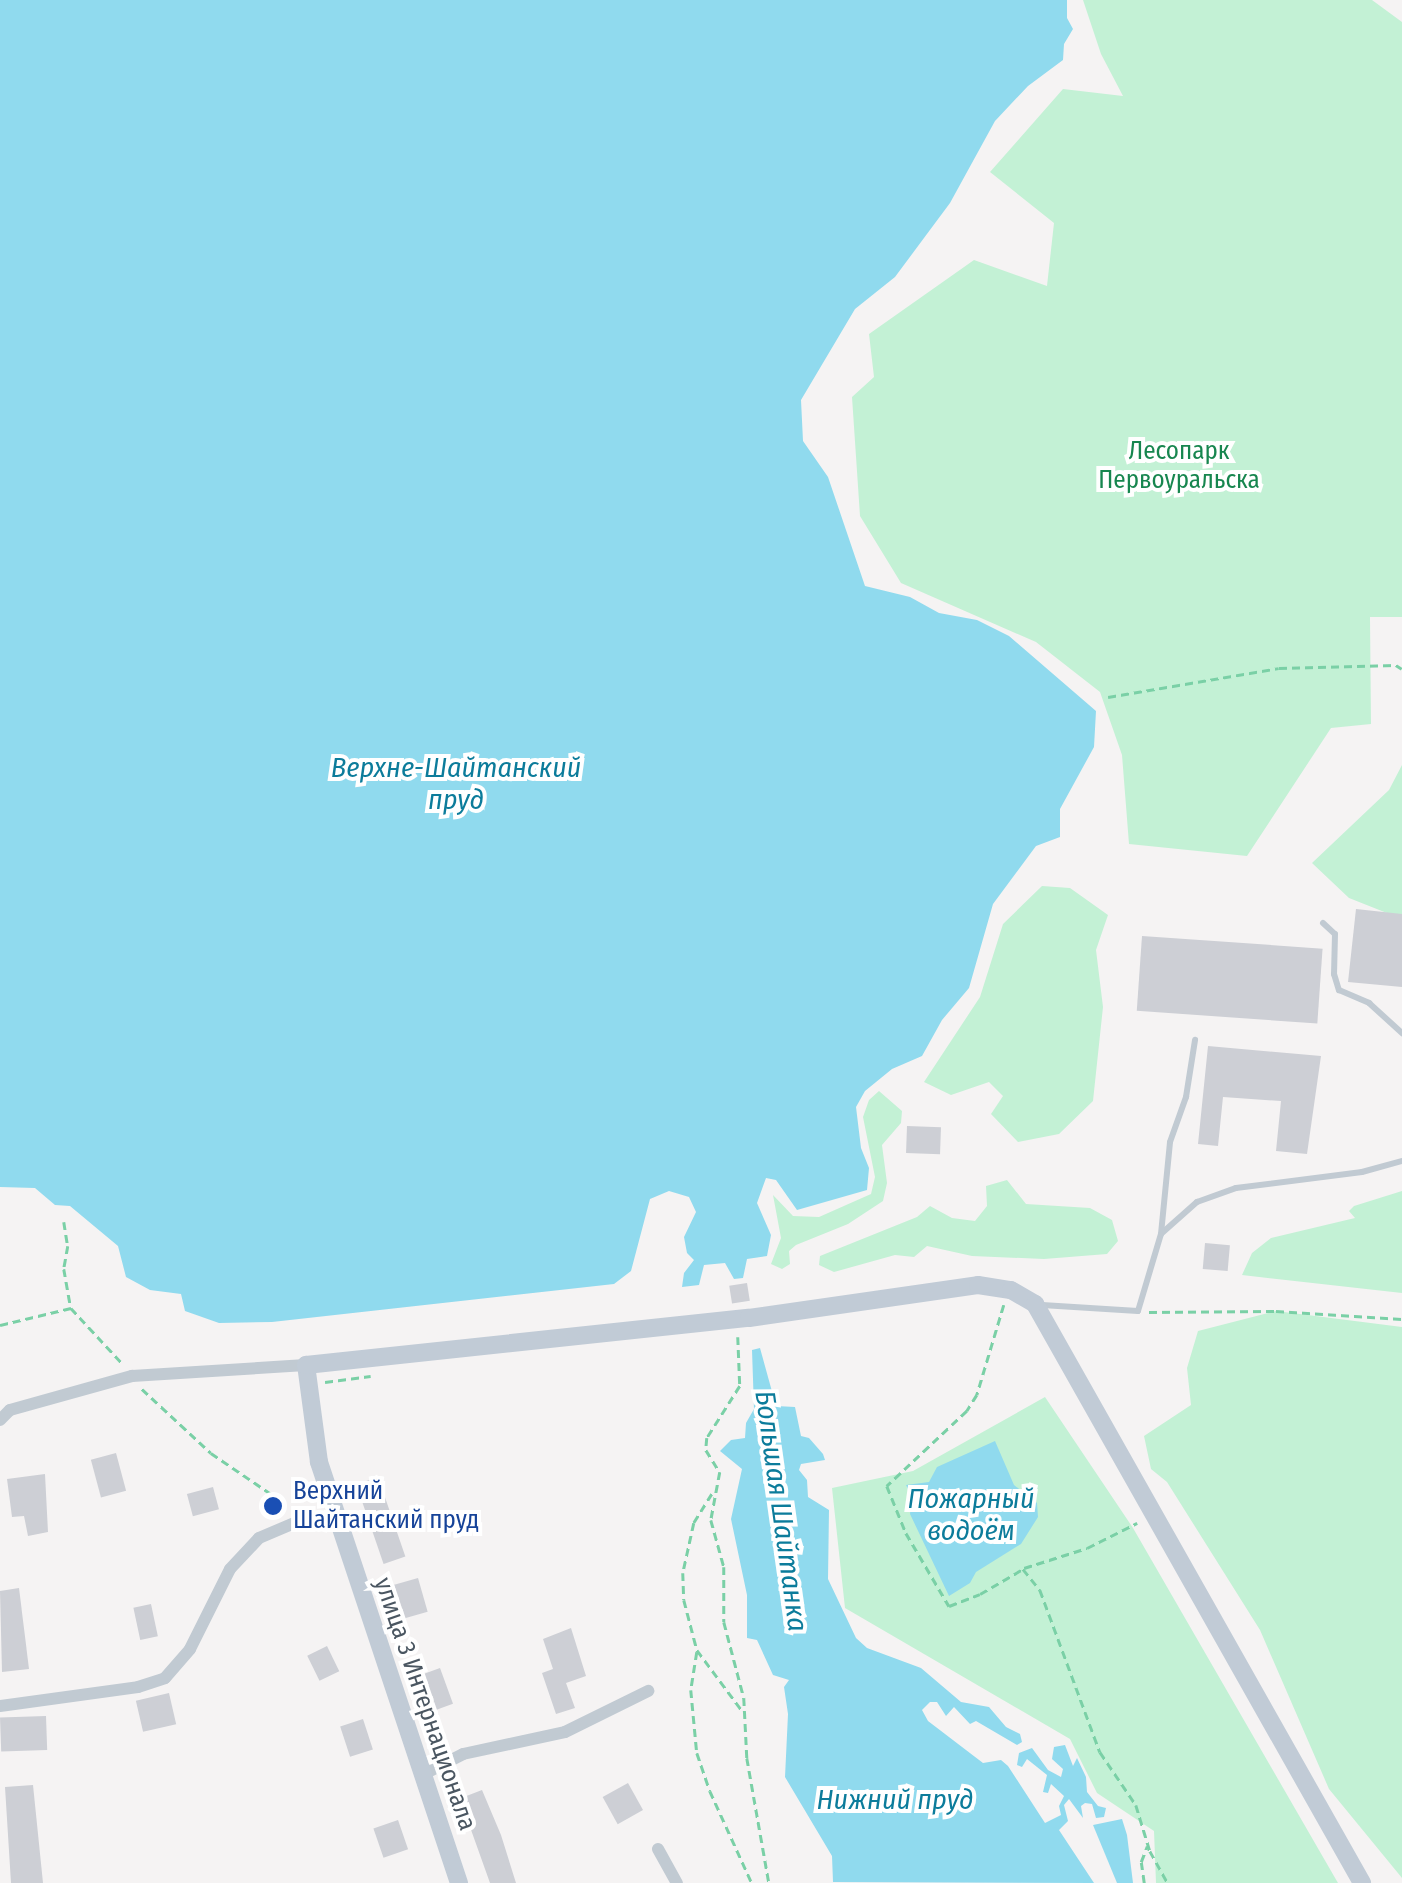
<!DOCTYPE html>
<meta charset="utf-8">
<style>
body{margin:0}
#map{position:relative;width:1402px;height:1883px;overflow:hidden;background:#f5f3f3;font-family:"Fira Sans Condensed",sans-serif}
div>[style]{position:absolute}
.green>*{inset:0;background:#c3f1d5}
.water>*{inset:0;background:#90daee}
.building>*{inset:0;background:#cdcfd5;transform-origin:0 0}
.path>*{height:2.5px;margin-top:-1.25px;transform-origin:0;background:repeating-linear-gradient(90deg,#7ad0a6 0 8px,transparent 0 13px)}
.lane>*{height:6px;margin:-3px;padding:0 3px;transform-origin:3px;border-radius:3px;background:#c1cad2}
.street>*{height:12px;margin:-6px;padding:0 6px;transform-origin:6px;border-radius:6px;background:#c1cad2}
.secondary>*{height:18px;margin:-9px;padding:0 9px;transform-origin:9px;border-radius:9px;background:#c1cbd6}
.dots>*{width:28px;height:28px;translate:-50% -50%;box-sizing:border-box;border:5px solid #fff;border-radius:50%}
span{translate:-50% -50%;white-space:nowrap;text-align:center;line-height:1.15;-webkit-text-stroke:8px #fff;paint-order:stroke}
.park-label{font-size:25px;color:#17864f}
.transit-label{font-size:25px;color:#164399}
.left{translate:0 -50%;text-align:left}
.street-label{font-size:25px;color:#4a5661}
.water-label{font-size:28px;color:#0c7c9b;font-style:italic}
</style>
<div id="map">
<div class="green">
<i style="clip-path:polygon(1083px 0,1372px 0,1402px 22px,1402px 617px,1370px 617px,1371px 724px,1331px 728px,1247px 856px,1129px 844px,1122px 755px,1100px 692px,1036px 642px,901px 583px,860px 516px,852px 397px,874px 377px,869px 334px,974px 260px,1047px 286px,1054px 223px,990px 172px,1063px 89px,1123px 96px,1101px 54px)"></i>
<i style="clip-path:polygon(1402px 765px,1402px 919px,1349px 898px,1312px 863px,1389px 790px)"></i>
<i style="clip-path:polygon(1042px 886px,1070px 888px,1108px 915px,1096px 950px,1103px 1007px,1093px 1101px,1059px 1134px,1018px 1142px,991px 1114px,1003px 1096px,989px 1082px,951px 1095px,924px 1082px,980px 997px,1003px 924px)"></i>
<i style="clip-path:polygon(879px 1091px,902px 1111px,901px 1123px,882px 1145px,887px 1183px,883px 1201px,848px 1224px,796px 1245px,789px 1251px,790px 1264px,782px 1269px,771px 1264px,781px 1238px,773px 1195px,793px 1216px,819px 1217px,871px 1194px,875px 1177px,863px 1117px,869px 1100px)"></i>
<i style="clip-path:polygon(1007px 1180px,1026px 1204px,1090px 1208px,1112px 1220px,1118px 1241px,1107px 1254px,1044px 1259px,972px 1256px,927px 1246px,914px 1257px,895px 1255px,834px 1272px,819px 1265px,820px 1256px,917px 1217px,930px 1206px,952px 1218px,975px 1221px,987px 1206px,986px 1186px)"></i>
<i style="clip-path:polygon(1402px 1191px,1402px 1293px,1242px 1275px,1252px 1253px,1271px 1238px,1355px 1218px,1349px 1211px,1354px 1206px)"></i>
<i style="clip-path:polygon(1276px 1311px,1402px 1327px,1402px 1878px,1329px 1789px,1260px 1630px,1167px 1482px,1151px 1469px,1144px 1436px,1191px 1405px,1187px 1368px,1198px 1331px)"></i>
<i style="clip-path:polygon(1045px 1397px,1133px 1528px,1338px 1883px,1156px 1883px,1154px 1831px,1097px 1793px,1070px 1739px,845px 1608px,832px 1488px,913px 1471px)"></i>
</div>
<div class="water">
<i style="clip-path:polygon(0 0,1067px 0,1067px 18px,1073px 29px,1064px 44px,1063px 60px,1028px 86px,995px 121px,950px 203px,895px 277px,855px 309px,801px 400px,803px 441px,828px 477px,865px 586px,910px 597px,939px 613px,977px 620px,1009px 636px,1096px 711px,1094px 747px,1060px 809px,1060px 837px,1036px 846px,993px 904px,969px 988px,942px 1020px,922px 1056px,892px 1069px,865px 1091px,856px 1107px,861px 1148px,869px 1168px,867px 1190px,797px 1210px,776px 1180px,766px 1178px,757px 1203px,771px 1235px,767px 1256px,747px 1259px,743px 1278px,734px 1279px,725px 1263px,704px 1265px,699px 1285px,682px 1287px,684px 1273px,694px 1260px,687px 1253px,684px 1237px,696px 1212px,689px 1197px,669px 1191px,650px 1199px,631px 1271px,614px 1284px,272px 1322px,219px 1323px,185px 1311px,181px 1294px,150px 1290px,126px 1277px,118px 1246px,70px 1206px,55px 1205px,35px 1188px,0 1187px)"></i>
<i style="clip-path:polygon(760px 1348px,776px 1406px,795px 1407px,801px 1436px,809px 1438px,823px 1454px,825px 1460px,801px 1464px,799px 1470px,807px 1480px,808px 1497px,829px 1510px,828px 1579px,856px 1638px,867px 1648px,921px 1668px,961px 1702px,989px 1707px,1006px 1727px,1020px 1734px,1022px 1742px,1017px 1745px,976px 1721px,970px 1724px,954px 1707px,946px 1716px,937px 1702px,930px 1702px,922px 1710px,928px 1721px,983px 1763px,1001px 1760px,1008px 1766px,1045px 1823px,1061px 1815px,1059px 1806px,1064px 1796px,1051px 1784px,1048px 1793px,1043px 1792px,1047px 1775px,1027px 1759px,1022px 1767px,1017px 1765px,1019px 1753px,1032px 1748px,1048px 1770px,1061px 1777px,1063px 1769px,1052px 1759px,1054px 1747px,1065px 1745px,1073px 1766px,1077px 1758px,1086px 1777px,1087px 1792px,1098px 1806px,1106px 1808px,1104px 1817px,1096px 1818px,1092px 1804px,1085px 1803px,1081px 1806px,1083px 1818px,1069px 1799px,1064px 1805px,1068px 1821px,1059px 1830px,1094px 1883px,833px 1882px,832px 1856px,785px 1777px,788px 1714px,784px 1687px,789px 1680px,773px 1675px,757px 1640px,747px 1638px,747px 1595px,731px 1519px,742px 1469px,720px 1451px,731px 1440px,745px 1438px,746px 1423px,754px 1409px,752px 1350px)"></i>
<i style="clip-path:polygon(995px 1441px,1014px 1485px,1037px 1503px,1038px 1517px,1021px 1544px,976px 1572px,970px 1583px,949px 1596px,910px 1514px,912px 1497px,906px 1485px,929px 1482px,937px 1467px)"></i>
<i style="clip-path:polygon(1122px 1819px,1127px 1835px,1133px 1883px,1117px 1883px,1093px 1825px)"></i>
</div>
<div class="building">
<i style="clip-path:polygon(1356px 909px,1402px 914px,1402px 987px,1348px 982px)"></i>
<i style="left:1142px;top:936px;width:181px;height:75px;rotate:4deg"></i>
<i style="clip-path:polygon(1208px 1046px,1321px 1056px,1307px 1154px,1276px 1151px,1281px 1101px,1223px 1097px,1218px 1146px,1198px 1144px)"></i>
<i style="left:907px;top:1126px;width:34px;height:27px;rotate:2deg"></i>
<i style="left:1205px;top:1243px;width:25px;height:26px;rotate:5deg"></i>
<i style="left:747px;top:1283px;width:18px;height:18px;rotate:81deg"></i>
<i style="left:116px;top:1453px;width:39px;height:26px;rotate:75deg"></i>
<i style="clip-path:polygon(45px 1474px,48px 1532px,28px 1536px,24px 1516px,12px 1517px,7px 1479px)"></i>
<i style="left:378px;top:1477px;width:84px;height:23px;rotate:71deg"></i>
<i style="left:213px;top:1487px;width:23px;height:27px;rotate:75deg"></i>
<i style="left:418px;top:1578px;width:35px;height:31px;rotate:74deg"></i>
<i style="clip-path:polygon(19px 1588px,29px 1669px,2px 1672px,0 1591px)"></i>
<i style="left:151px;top:1604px;width:33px;height:18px;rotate:78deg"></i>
<i style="clip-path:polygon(571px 1628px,586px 1676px,566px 1683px,575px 1708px,556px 1714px,542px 1673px,553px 1669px,543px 1639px)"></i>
<i style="left:327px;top:1646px;width:28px;height:22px;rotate:64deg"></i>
<i style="left:440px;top:1668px;width:38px;height:27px;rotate:70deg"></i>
<i style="left:169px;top:1693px;width:32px;height:34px;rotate:77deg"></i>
<i style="left:46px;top:1716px;width:34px;height:46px;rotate:88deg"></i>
<i style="left:363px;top:1719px;width:32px;height:24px;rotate:72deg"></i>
<i style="left:628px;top:1783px;width:31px;height:29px;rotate:61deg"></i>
<i style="clip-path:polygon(33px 1785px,43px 1883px,11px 1883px,5px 1787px)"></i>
<i style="clip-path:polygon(482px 1790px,501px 1835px,516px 1883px,490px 1883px,470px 1827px,466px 1828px,456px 1800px)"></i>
<i style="left:398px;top:1820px;width:31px;height:26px;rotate:71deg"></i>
</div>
<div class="path">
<i style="left:1108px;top:697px;width:173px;rotate:-9.6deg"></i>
<i style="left:1279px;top:668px;width:117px;rotate:-1.5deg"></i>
<i style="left:1396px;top:665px;width:7px;rotate:34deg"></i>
<i style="left:64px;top:1222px;width:24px;rotate:81deg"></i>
<i style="left:68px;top:1246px;width:23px;rotate:100deg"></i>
<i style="left:64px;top:1269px;width:39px;rotate:80deg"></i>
<i style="left:1004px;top:1305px;width:94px;rotate:106.7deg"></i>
<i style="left:977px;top:1395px;width:19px;rotate:122deg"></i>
<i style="left:967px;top:1411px;width:110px;rotate:136.8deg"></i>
<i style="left:887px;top:1486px;width:51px;rotate:68deg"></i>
<i style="left:906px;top:1533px;width:85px;rotate:59.5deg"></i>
<i style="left:949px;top:1606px;width:33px;rotate:-21deg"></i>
<i style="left:980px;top:1594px;width:50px;rotate:-30.2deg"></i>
<i style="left:1023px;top:1569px;width:27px;rotate:51deg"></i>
<i style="left:1040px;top:1590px;width:173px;rotate:69.7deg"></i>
<i style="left:1100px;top:1752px;width:64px;rotate:55.8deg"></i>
<i style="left:1136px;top:1805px;width:48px;rotate:73.1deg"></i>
<i style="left:1150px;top:1851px;width:37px;rotate:61deg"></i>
<i style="left:1149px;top:1312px;width:127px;rotate:-0.5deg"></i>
<i style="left:1276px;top:1311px;width:126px;rotate:3.6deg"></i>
<i style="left:0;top:1325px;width:73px;rotate:-13.5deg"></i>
<i style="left:71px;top:1308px;width:75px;rotate:47.2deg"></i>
<i style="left:738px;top:1337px;width:49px;rotate:87.7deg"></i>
<i style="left:740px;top:1386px;width:62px;rotate:122.4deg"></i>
<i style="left:707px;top:1438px;width:12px;rotate:95deg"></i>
<i style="left:706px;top:1450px;width:26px;rotate:58deg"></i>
<i style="left:720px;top:1472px;width:49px;rotate:100.6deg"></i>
<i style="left:711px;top:1520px;width:49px;rotate:74.5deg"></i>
<i style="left:724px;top:1567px;width:55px;rotate:90deg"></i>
<i style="left:724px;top:1622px;width:79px;rotate:75.3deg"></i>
<i style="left:744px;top:1698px;width:60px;rotate:87.1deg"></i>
<i style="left:747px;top:1758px;width:127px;rotate:80deg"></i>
<i style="left:325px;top:1382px;width:46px;rotate:-7.4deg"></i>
<i style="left:142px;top:1389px;width:94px;rotate:42.8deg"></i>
<i style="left:211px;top:1453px;width:73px;rotate:34.3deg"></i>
<i style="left:712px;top:1494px;width:34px;rotate:122deg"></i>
<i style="left:694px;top:1523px;width:51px;rotate:102.4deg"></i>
<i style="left:683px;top:1573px;width:27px;rotate:88deg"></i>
<i style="left:684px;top:1600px;width:52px;rotate:75.4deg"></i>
<i style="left:697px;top:1650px;width:77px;rotate:53.4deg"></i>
<i style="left:1024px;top:1568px;width:66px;rotate:-17.6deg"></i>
<i style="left:1087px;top:1548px;width:56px;rotate:-26.6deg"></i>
<i style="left:697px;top:1652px;width:38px;rotate:99deg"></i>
<i style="left:691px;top:1690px;width:63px;rotate:84.6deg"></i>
<i style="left:697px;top:1753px;width:40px;rotate:71.1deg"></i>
<i style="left:710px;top:1791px;width:101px;rotate:65.5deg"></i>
<i style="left:1144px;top:1883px;width:21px;rotate:-98deg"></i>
<i style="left:1141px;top:1862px;width:17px;rotate:-69deg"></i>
</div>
<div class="lane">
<i style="left:1323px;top:923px;width:16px;rotate:43deg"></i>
<i style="left:1335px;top:934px;width:40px;rotate:91.4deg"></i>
<i style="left:1334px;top:974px;width:17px;rotate:73deg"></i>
<i style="left:1339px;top:990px;width:33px;rotate:23deg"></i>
<i style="left:1369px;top:1003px;width:45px;rotate:42.3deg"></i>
<i style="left:1162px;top:1233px;width:47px;rotate:-41.5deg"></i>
<i style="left:1197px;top:1202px;width:41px;rotate:-19.7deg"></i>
<i style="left:1236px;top:1188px;width:127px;rotate:-7.2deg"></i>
<i style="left:1362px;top:1172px;width:41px;rotate:-15.4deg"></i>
<i style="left:1042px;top:1305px;width:96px;rotate:3.6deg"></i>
<i style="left:1138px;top:1311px;width:80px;rotate:-73.4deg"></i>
<i style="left:1161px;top:1234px;width:92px;rotate:-84.4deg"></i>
<i style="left:1170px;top:1142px;width:48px;rotate:-70.4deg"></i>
<i style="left:1186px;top:1097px;width:58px;rotate:-81deg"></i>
</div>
<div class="street">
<i style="left:0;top:1420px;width:14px;rotate:-45deg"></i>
<i style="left:10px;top:1410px;width:127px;rotate:-15.6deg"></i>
<i style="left:132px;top:1376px;width:174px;rotate:-3.6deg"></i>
<i style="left:0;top:1706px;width:139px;rotate:-7.8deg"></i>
<i style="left:138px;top:1687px;width:28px;rotate:-18deg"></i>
<i style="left:165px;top:1678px;width:38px;rotate:-49deg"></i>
<i style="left:190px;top:1649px;width:89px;rotate:-63.4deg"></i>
<i style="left:230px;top:1569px;width:42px;rotate:-46.9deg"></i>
<i style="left:259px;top:1538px;width:39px;rotate:-23deg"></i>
<i style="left:422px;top:1775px;width:46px;rotate:-27.1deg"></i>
<i style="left:463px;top:1754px;width:104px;rotate:-12.2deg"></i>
<i style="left:565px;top:1732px;width:93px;rotate:-26.3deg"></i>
<i style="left:658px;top:1849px;width:39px;rotate:61deg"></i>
</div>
<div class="secondary">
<i style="left:459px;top:1883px;width:444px;rotate:-108.4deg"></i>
<i style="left:319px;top:1462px;width:98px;rotate:-97.6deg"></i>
<i style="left:306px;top:1365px;width:445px;rotate:-6.1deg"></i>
<i style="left:749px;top:1318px;width:231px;rotate:-8.2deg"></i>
<i style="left:978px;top:1285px;width:33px;rotate:9deg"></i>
<i style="left:1011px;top:1290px;width:28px;rotate:30deg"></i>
<i style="left:1035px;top:1304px;width:665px;rotate:60.54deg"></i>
</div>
<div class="dots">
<i style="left:273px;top:1506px;background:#1a4fb4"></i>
</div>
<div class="park-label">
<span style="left:1179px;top:466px">Лесопарк<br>Первоуральска</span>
</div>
<div class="transit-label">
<span class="left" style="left:293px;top:1506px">Верхний<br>Шайтанский пруд</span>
</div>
<div class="street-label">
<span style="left:425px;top:1704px;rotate:71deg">улица 3 Интернационала</span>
</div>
<div class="water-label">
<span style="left:456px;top:784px">Верхне-Шайтанский<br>пруд</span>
<span style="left:971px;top:1515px">Пожарный<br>водоём</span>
<span style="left:781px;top:1511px;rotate:82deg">Большая Шайтанка</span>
<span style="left:895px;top:1800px">Нижний пруд</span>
</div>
</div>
